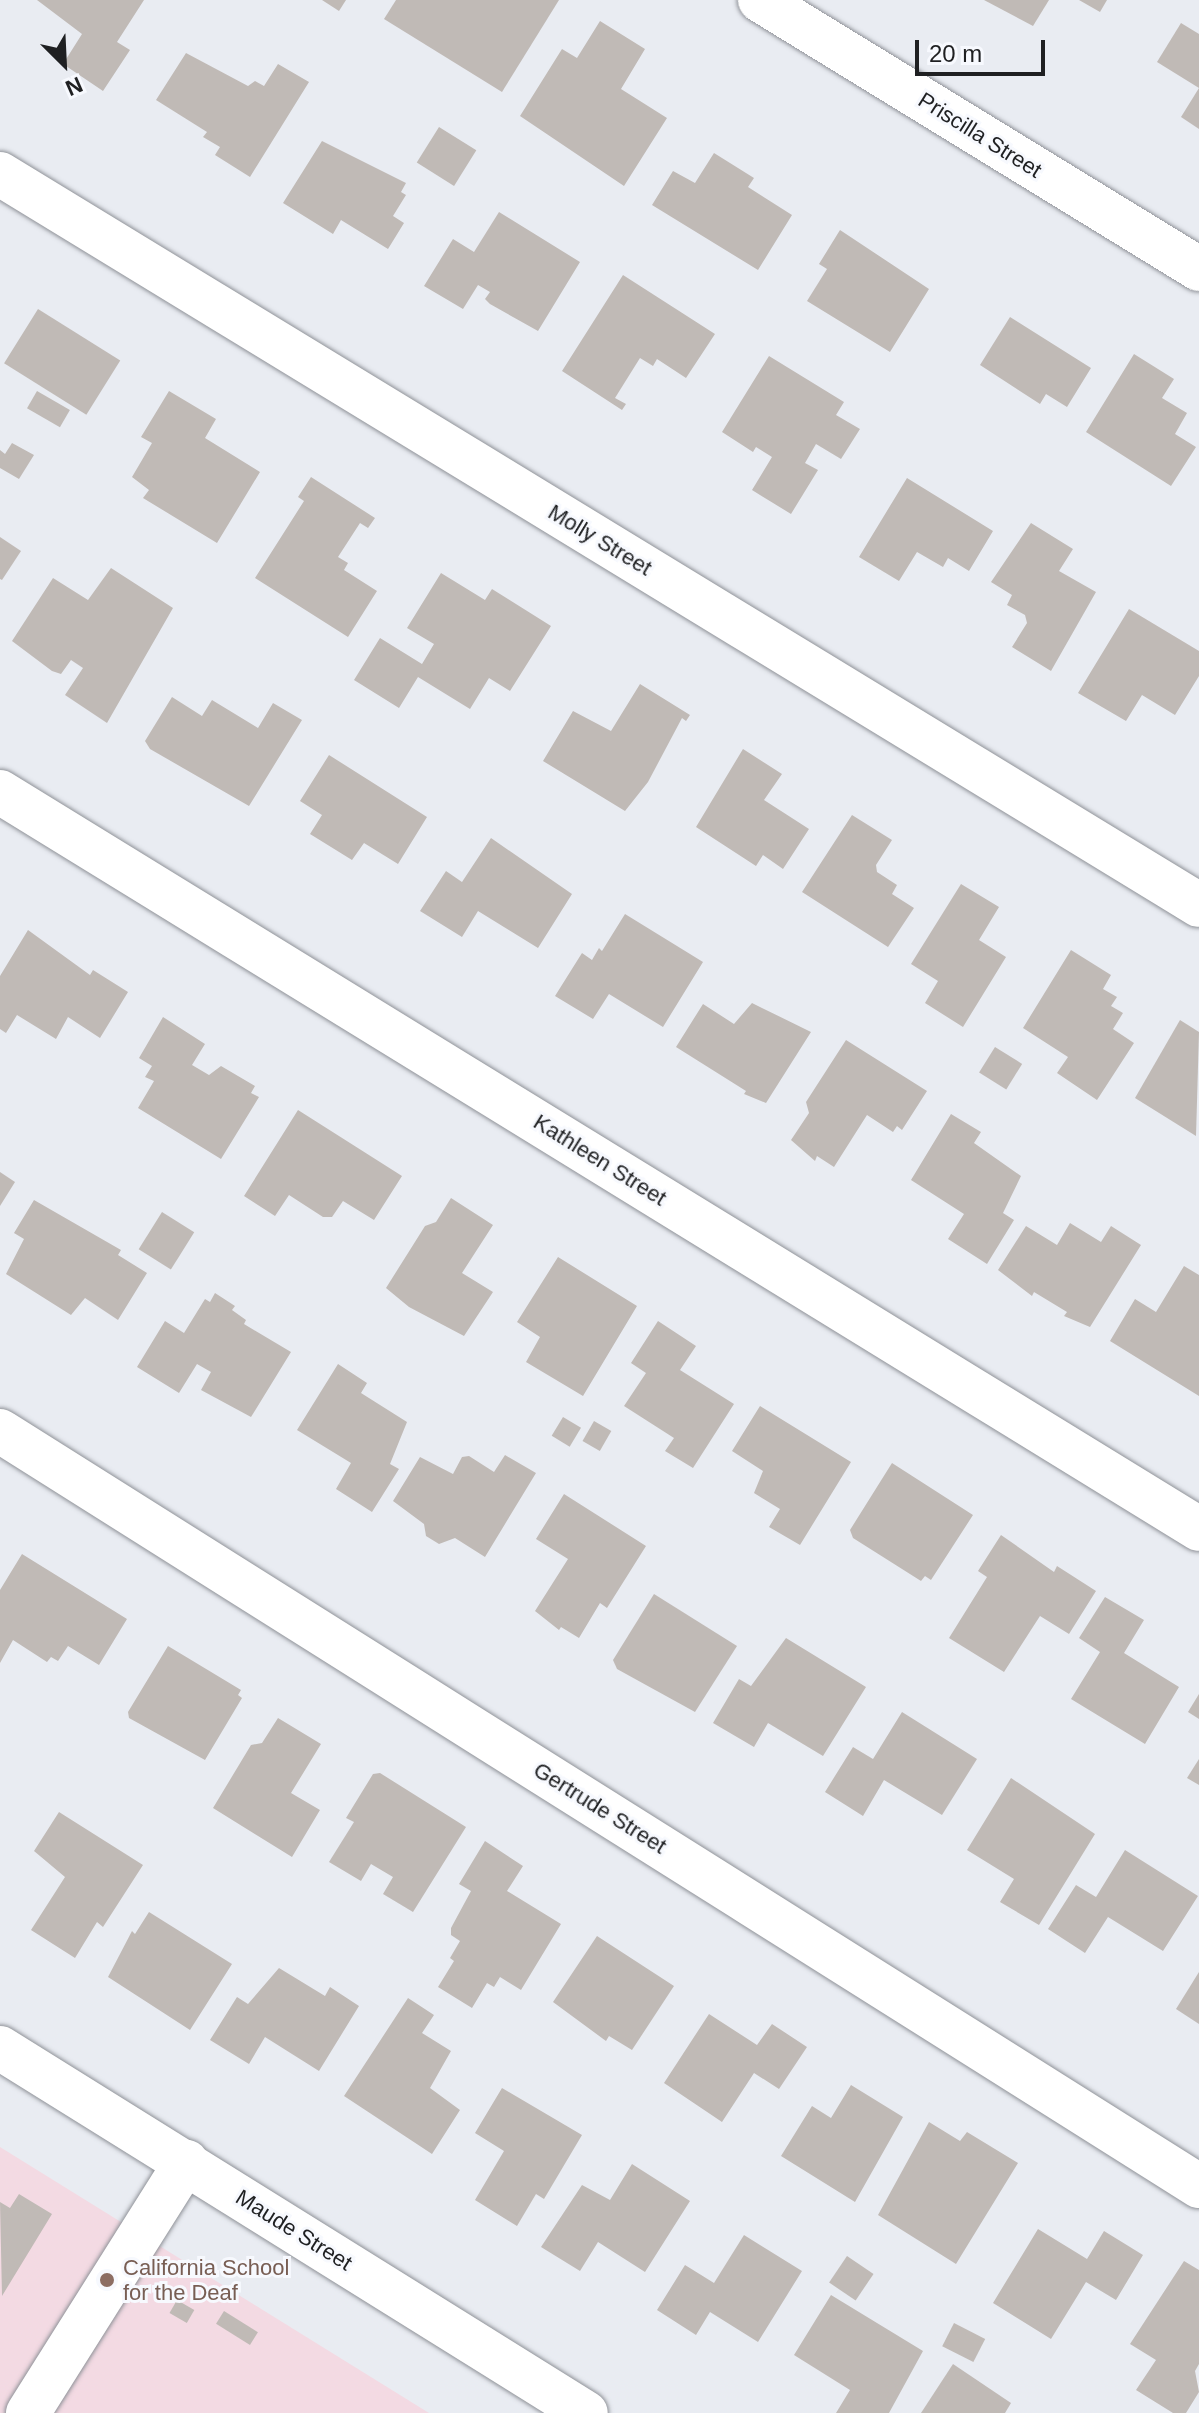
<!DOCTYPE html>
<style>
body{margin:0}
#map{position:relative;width:1199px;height:2413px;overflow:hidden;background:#e9ecf2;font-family:Arial,sans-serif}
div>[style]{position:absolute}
.education>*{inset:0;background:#f3dae3}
.building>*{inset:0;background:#c0bab6;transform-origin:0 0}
.roads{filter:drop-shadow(0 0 2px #8f9298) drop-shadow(0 0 2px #8f9298)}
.minor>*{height:44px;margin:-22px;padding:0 22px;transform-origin:22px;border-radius:22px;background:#fff}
.dots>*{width:22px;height:22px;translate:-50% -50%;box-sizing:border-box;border:4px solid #f7f9fe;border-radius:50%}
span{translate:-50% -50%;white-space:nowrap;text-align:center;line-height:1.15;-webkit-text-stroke:6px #f7f9fe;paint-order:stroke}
.street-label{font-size:22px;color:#1f2022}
.education-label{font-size:22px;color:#785e54}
.left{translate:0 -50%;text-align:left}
.north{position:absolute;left:24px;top:24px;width:80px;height:80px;-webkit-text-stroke:6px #f7f9fe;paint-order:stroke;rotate:156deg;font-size:22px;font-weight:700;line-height:32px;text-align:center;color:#1f2022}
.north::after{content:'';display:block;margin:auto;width:28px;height:36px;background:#1f2022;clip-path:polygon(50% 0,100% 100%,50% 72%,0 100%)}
.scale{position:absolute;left:915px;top:40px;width:130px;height:36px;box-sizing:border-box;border:4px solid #1f2022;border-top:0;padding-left:10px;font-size:24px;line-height:28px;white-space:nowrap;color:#1f2022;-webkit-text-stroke:6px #f7f9fe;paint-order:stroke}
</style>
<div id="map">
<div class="education">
<i style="clip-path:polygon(0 2147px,429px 2413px,0 2413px)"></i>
</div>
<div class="building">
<i style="clip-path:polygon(37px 0,144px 0,117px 42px,130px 50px,103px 91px,63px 64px,82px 34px)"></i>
<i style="clip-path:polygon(322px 0,346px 0,339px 11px)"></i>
<i style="clip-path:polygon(396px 0,559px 0,502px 92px,384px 19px)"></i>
<i style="clip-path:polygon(984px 0,1049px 0,1033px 26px)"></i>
<i style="clip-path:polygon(1079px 0,1107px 0,1100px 12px)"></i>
<i style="clip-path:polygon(600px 21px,645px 49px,621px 89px,667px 118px,624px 186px,520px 116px,562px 49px,577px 58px)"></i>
<i style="clip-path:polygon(1181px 23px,1199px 34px,1199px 88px,1157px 62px)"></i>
<i style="clip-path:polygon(186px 53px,248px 86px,255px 81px,264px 86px,278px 64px,309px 82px,250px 177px,215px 155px,220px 147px,203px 137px,207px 132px,156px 100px)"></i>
<i style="clip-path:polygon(1199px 88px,1199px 129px,1181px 117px)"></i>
<i style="left:439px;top:127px;width:44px;height:42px;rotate:32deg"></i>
<i style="clip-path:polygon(322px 141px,406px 183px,401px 192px,406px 195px,393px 216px,404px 223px,388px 249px,341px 220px,333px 234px,283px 203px)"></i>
<i style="clip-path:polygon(714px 153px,754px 178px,748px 187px,792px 215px,758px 270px,652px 205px,673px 171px,695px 183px)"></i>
<i style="clip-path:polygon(499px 212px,580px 262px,538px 331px,490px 304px,485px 299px,490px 292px,478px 285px,463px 309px,424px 286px,453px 239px,474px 252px)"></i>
<i style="clip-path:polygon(840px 230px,929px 289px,890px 352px,807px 301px,827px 269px,819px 264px)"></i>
<i style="clip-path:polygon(623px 275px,715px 334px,686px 378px,657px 359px,653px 366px,640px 358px,615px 398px,626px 404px,622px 410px,562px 371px)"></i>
<i style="left:38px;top:309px;width:97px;height:64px;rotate:32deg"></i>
<i style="clip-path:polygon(1010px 317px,1091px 368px,1067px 407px,1046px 394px,1040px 404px,980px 365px)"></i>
<i style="clip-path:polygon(1134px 354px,1174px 379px,1162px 398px,1187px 413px,1175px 434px,1196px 447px,1171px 486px,1086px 432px)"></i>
<i style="clip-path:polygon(769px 356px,844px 402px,836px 415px,860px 429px,841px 459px,816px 444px,805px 463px,818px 470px,791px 514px,752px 490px,772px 457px,756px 447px,753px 452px,722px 432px)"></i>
<i style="left:37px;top:391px;width:38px;height:20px;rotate:30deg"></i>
<i style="clip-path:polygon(169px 391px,216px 419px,205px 438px,260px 472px,217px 543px,143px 498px,149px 490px,132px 477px,152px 443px,141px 437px)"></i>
<i style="clip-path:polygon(12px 443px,34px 455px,19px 479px,0 468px,0 450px,5px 454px)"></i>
<i style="clip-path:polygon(311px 477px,375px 518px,368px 528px,360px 523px,338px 557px,348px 563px,344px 570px,377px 591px,348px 637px,255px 578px,304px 501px,298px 497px)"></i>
<i style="clip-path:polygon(907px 478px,993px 531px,969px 571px,948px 558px,943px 567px,917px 552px,899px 581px,859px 557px)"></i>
<i style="clip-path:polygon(1031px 523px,1073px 549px,1059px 571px,1096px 592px,1051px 671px,1012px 647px,1027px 623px,1025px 615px,1007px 605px,1012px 595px,991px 582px)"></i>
<i style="clip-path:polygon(0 537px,21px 551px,2px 580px,0 579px)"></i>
<i style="clip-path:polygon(111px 568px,173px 608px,107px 723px,65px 695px,83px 668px,71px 660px,61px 674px,52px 671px,12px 641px,53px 578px,88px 600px)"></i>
<i style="clip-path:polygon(441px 573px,485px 600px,492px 589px,551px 626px,510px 691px,489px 678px,470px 709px,418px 677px,399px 708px,354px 680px,380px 638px,422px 664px,434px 644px,407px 628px)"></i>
<i style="clip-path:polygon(1129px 609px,1199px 651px,1199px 676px,1175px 715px,1142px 695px,1126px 721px,1078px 693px)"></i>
<i style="clip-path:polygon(640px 684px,690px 715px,686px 721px,682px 718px,648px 782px,625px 811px,543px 761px,573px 711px,611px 731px)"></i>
<i style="clip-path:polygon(172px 697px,202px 716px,212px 700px,258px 728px,273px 703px,302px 720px,249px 806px,150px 749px,145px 741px)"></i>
<i style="clip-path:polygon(743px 749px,782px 774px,764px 800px,809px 829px,783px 869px,763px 855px,756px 866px,696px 827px)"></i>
<i style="clip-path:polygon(329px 755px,427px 817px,398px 864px,364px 843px,352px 860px,310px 834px,322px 815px,300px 801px)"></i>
<i style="clip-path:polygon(852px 815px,892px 840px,876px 865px,877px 872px,897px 885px,892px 894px,914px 908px,888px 947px,802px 892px)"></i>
<i style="clip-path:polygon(491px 838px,572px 894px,538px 948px,478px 911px,462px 937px,420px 911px,446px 871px,462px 882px)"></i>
<i style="clip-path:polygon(961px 884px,999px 907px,979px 940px,1006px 957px,963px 1027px,925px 1003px,938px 981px,911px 964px)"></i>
<i style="clip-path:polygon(625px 914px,703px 962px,663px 1027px,609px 994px,593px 1019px,555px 996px,582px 953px,592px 960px,599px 948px,602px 951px)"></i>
<i style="clip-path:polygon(28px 930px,90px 975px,93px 970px,128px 992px,100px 1038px,68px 1017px,56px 1039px,17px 1015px,6px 1033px,0 1029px,0 976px)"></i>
<i style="clip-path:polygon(1071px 950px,1111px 975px,1103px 989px,1117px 997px,1111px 1006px,1123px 1013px,1113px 1029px,1134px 1043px,1097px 1100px,1057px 1073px,1068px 1057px,1023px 1028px)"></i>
<i style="clip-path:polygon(752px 1003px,811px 1032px,766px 1103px,744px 1094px,746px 1091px,676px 1047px,703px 1004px,734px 1024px)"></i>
<i style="clip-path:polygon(163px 1017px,205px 1044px,192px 1065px,209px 1075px,221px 1066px,255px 1086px,251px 1093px,259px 1097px,221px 1159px,138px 1108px,154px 1081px,145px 1077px,152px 1066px,139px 1058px)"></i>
<i style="clip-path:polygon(1180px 1020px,1199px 1032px,1196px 1136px,1135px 1098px)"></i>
<i style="clip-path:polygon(846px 1040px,927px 1091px,902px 1130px,897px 1126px,893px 1132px,867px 1115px,834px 1167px,817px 1156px,815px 1161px,791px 1140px,809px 1113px,806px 1102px)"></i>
<i style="left:995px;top:1047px;width:32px;height:30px;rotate:32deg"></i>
<i style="clip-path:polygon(298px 1110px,402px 1176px,374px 1220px,343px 1201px,332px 1217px,323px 1217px,289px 1195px,275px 1216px,244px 1196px)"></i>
<i style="clip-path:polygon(951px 1114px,981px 1132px,974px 1143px,1021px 1176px,1003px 1213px,1014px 1220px,987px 1264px,948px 1239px,964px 1214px,911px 1180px)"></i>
<i style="clip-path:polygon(0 1172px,15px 1182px,0 1206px)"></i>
<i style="clip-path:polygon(451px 1198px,493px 1225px,462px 1273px,493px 1292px,464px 1336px,409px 1307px,386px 1288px,425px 1226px,436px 1222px)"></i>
<i style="clip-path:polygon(34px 1200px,121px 1250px,118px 1255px,147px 1273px,118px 1320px,85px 1298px,71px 1315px,6px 1274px,24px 1239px,14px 1233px)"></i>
<i style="left:162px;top:1212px;width:38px;height:44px;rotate:32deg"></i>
<i style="clip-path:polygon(1070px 1223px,1101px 1242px,1111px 1226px,1141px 1245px,1090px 1327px,1064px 1316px,1067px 1312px,1034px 1292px,1032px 1296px,998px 1270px,1026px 1226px,1057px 1245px)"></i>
<i style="clip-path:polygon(558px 1257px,637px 1306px,583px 1396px,526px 1362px,540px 1337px,517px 1322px)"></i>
<i style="clip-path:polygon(1184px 1266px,1199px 1275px,1199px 1396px,1110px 1341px,1135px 1299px,1156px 1312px)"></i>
<i style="clip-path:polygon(215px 1293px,235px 1306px,232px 1310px,246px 1320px,244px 1324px,291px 1352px,251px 1417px,201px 1390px,211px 1372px,197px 1364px,179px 1393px,137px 1367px,165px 1321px,184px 1333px,205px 1299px,210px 1302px)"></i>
<i style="clip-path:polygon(658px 1321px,696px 1346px,680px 1370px,734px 1404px,693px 1468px,665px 1451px,674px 1438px,624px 1406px,646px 1373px,631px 1363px)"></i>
<i style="clip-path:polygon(338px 1364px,367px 1383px,361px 1393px,407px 1422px,390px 1464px,399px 1469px,372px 1512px,336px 1489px,351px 1463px,297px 1430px)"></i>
<i style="clip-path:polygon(760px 1406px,851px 1462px,800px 1545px,769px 1527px,780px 1509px,754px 1493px,763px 1471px,732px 1451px)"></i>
<i style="left:563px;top:1417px;width:21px;height:22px;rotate:31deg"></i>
<i style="left:594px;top:1421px;width:20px;height:23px;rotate:30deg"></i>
<i style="clip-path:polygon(505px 1455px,536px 1473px,485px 1557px,455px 1538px,439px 1544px,426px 1536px,424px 1524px,393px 1501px,420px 1457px,453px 1474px,462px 1457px,469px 1456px,494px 1472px)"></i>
<i style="clip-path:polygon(892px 1463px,973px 1515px,931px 1580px,925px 1576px,921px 1581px,853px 1538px,850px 1530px)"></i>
<i style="clip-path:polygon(564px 1494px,646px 1546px,607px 1608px,600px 1603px,579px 1638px,561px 1627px,559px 1630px,535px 1611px,568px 1559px,536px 1539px)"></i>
<i style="clip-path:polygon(1001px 1535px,1054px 1572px,1057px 1566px,1096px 1591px,1069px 1634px,1040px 1616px,1004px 1672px,949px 1638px,987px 1577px,978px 1571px)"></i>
<i style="clip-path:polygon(22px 1554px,127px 1619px,99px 1665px,68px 1646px,58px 1661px,51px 1657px,47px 1662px,13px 1640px,0 1663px,0 1590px)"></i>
<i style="clip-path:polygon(654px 1594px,737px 1646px,695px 1712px,617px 1669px,613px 1660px)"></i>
<i style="clip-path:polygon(1105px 1597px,1144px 1620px,1124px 1653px,1179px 1687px,1145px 1744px,1071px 1699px,1100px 1652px,1079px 1638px)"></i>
<i style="clip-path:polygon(786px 1638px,866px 1687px,823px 1756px,768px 1723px,754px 1747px,713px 1723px,739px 1679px,751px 1686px)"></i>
<i style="clip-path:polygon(168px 1646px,241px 1690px,238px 1695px,242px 1698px,205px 1760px,129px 1718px,128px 1712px)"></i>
<i style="clip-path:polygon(1199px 1694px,1199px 1719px,1188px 1712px)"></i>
<i style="clip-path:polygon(902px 1712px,977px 1759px,942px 1815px,884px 1780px,863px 1816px,825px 1792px,853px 1747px,873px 1759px)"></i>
<i style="clip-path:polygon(278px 1718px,321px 1744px,291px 1793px,320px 1810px,292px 1857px,213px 1808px,251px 1745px,262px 1743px)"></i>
<i style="clip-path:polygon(1199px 1759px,1199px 1785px,1187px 1778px)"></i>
<i style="clip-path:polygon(380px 1773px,466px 1827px,413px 1912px,383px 1894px,393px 1877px,371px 1864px,361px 1881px,329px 1862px,354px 1822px,346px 1818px,373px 1774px)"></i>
<i style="clip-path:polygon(1011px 1778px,1095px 1834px,1039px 1925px,1000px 1902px,1014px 1879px,967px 1850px)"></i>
<i style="clip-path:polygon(59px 1812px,143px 1865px,103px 1927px,97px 1922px,75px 1958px,31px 1930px,65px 1877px,34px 1851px)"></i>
<i style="clip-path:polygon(485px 1841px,523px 1866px,507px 1891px,561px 1924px,521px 1990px,500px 1977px,494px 1987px,487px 1983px,472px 2008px,438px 1987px,454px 1961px,450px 1958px,460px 1941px,451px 1935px,451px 1928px,471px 1891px,459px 1884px)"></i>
<i style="clip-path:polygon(1125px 1850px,1198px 1896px,1163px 1951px,1108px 1917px,1085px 1953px,1048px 1929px,1076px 1885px,1096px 1897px)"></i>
<i style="clip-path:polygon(149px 1912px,232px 1964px,190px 2030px,108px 1977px,132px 1931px,135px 1934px)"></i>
<i style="clip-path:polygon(597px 1936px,674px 1986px,632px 2050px,609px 2036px,606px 2041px,553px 2002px)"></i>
<i style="clip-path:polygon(279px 1968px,325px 1996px,330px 1987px,359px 2006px,319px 2071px,265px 2037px,249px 2064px,210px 2040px,237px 1997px,248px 2004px)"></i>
<i style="clip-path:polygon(1199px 1972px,1199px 2024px,1176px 2009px)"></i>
<i style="clip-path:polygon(408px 1998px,434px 2015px,422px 2033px,451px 2051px,430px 2088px,460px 2110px,432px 2154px,344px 2096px)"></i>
<i style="clip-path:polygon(709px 2014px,757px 2045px,772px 2024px,807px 2047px,779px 2089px,754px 2073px,722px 2122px,664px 2083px)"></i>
<i style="clip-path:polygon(851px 2085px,903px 2117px,855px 2202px,781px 2156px,812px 2106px,831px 2118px)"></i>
<i style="clip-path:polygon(502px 2088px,582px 2135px,544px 2199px,536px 2194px,517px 2226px,475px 2200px,504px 2151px,475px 2133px)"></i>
<i style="clip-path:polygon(929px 2122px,960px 2141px,967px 2132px,1018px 2163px,956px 2264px,878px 2215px)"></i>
<i style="clip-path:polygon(632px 2164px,690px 2201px,645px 2272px,598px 2242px,580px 2271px,541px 2247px,582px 2185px,610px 2200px)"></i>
<i style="clip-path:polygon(19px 2194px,52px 2214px,2px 2296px,0 2202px,10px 2208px)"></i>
<i style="clip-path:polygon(1038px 2229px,1087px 2259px,1104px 2231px,1143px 2255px,1116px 2300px,1086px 2282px,1051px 2339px,993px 2303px)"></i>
<i style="clip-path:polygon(744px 2235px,802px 2271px,758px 2342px,710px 2312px,696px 2335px,657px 2310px,685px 2265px,714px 2283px)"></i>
<i style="left:847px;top:2256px;width:32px;height:32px;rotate:34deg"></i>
<i style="clip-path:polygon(1184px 2261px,1199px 2270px,1199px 2364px,1195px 2371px,1199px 2392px,1186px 2413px,1173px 2413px,1136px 2390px,1156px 2360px,1130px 2344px)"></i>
<i style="clip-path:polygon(831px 2295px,923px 2351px,889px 2413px,836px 2413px,850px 2390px,794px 2355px)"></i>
<i style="left:177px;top:2300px;width:20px;height:15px;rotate:30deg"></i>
<i style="left:224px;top:2311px;width:40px;height:15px;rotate:32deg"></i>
<i style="left:954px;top:2323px;width:35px;height:26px;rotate:27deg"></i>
<i style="clip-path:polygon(953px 2364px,1011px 2403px,1005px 2413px,921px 2413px)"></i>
</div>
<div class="roads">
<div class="minor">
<i style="left:760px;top:0;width:515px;rotate:31.5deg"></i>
<i style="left:0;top:174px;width:1404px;rotate:31.37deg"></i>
<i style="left:0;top:792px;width:1407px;rotate:31.58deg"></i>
<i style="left:0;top:1431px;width:1417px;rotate:32.2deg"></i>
<i style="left:0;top:2048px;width:690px;rotate:31.92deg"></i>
<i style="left:28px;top:2413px;width:297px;rotate:-57.8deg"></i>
</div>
</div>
<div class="dots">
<i style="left:107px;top:2280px;background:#8d6e63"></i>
</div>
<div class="street-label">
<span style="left:980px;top:135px;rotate:32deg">Priscilla Street</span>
<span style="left:600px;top:540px;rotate:31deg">Molly Street</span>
<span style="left:600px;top:1160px;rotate:32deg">Kathleen Street</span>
<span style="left:600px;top:1808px;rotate:32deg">Gertrude Street</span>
<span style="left:294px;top:2230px;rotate:32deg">Maude Street</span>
</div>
<div class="education-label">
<span class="left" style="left:123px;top:2280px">California School<br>for the Deaf</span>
</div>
<div class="north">N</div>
<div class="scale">20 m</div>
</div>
